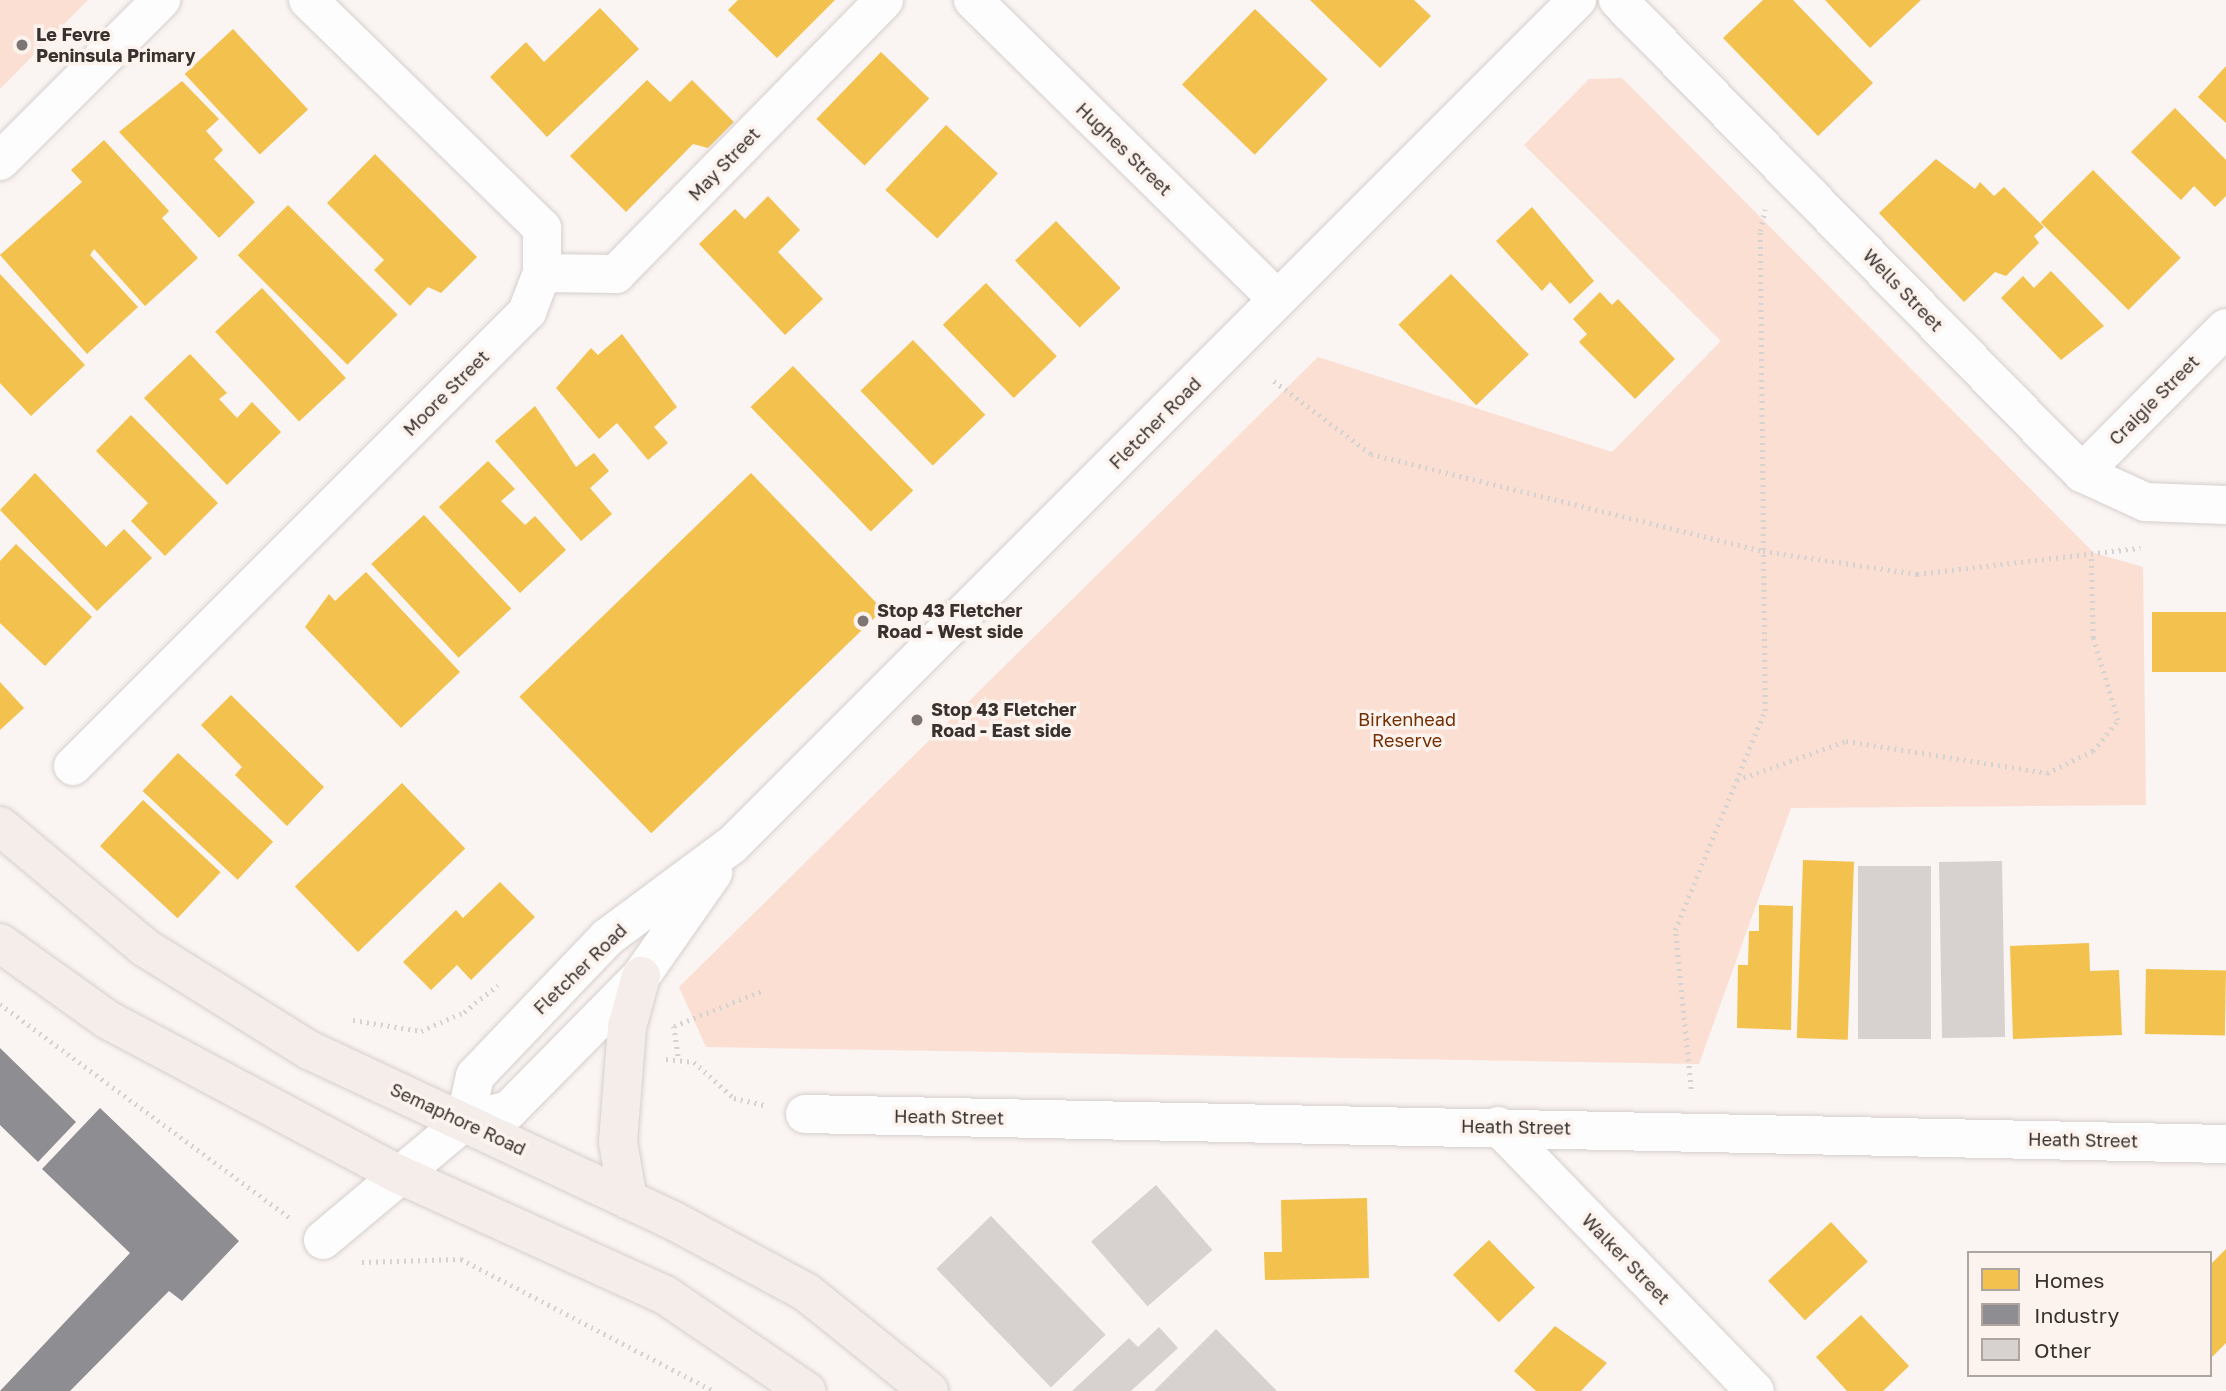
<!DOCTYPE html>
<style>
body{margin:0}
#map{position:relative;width:2226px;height:1391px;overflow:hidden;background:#faf4f2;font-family:"Golos Text",sans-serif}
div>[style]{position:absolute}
.green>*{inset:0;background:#fbdfd3}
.homes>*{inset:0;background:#f2c14e;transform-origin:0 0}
.industry>*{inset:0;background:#8d8d92}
.building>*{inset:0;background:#d7d1cf;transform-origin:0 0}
.path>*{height:4.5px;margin-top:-2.25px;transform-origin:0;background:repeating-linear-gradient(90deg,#d5d2d2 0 2px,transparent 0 7px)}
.roads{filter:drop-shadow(0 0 2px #d5cfcd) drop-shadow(0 0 2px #d5cfcd)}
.minor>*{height:38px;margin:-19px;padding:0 19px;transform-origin:19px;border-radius:19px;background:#fefdfd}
.major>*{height:38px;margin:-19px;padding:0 19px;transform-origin:19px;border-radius:19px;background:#f4edea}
.dots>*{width:19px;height:19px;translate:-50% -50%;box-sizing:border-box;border:4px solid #fdf3ee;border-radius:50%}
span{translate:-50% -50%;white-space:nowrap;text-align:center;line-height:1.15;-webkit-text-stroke:7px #fdf3ee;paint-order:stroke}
.poi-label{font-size:18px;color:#38312e;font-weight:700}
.left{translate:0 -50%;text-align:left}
.street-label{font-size:18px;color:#38312e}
.park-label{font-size:18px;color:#732e01}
.legend{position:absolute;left:1967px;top:1251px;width:245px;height:126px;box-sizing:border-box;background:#fdf3ee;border:2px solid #aea5a1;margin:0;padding:9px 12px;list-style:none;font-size:21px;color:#38312e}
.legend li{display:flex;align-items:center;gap:14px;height:35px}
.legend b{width:35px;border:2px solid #aea5a1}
</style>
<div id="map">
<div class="green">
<i style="clip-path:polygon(0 0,88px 0,0 89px)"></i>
<i style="clip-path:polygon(1622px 78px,2094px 553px,2143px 567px,2146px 805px,1791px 808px,1699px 1064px,706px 1047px,679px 987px,1318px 357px,1612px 452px,1721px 341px,1524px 145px,1589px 79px)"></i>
</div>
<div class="homes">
<i style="clip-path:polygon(738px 0,835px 0,777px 58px,728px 10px)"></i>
<i style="clip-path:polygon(1310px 0,1414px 0,1431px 16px,1380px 68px)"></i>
<i style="clip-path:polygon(1763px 0,1793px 0,1873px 83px,1818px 136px,1723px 38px)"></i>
<i style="clip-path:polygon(1825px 0,1921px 0,1870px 48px)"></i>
<i style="clip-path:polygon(600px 8px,639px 49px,547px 137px,490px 77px,526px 42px,544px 62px)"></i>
<i style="left:1255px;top:9px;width:101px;height:105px;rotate:44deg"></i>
<i style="left:233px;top:29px;width:110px;height:66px;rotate:47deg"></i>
<i style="left:881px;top:52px;width:67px;height:93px;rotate:44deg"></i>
<i style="clip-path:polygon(2226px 66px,2226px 123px,2198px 97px)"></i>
<i style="clip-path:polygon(647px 80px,670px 102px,692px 80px,734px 122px,708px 148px,693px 144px,626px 212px,570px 156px)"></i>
<i style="clip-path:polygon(182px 81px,219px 119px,206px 131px,223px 150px,214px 159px,255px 202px,219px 238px,119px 132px)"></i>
<i style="clip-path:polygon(2175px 108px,2226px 160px,2226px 196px,2215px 207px,2194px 186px,2181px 200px,2131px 152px)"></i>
<i style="left:946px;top:125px;width:71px;height:89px;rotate:43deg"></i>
<i style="clip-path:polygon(104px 140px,169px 211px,162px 218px,198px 258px,145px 306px,94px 249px,90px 255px,138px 307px,87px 354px,0 255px,82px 182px,71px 170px)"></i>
<i style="clip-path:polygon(375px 154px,477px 257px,441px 293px,428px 287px,410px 306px,374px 270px,384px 260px,327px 203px)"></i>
<i style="clip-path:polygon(1936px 159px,1975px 189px,1980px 182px,1994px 196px,2004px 187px,2044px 227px,2034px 236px,2039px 243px,2006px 276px,1995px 272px,1964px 302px,1879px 213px)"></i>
<i style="left:2093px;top:170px;width:124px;height:74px;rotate:45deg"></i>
<i style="clip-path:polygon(768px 196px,800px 230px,778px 252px,823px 299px,785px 335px,699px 244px,735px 209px,745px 219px)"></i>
<i style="left:288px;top:205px;width:155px;height:71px;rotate:45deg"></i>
<i style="clip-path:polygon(1532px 207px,1594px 281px,1570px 304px,1550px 282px,1542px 291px,1496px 241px)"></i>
<i style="left:1056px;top:221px;width:93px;height:57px;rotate:46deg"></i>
<i style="clip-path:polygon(2051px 271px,2104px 326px,2061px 360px,2001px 298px,2023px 276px,2034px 288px)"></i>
<i style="clip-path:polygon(0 274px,85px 365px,31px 416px,0 383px)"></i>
<i style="left:1451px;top:274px;width:112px;height:73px;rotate:46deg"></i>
<i style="left:986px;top:283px;width:102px;height:60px;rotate:46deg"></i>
<i style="left:262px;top:288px;width:123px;height:64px;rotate:47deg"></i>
<i style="clip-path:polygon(1600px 292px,1612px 305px,1618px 299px,1675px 359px,1635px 399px,1579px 342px,1587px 334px,1573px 319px)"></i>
<i style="clip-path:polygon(622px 334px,677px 407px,654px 427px,668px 443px,648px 460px,617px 423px,599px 439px,556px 388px,591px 348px,598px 355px)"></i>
<i style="left:913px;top:340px;width:104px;height:73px;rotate:46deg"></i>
<i style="clip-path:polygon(190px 354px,227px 393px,219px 399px,237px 418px,252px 402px,281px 432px,227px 485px,144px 398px)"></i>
<i style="left:793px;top:366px;width:173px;height:59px;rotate:46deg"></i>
<i style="clip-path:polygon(535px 406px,576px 467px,594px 453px,609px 471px,590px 488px,612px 514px,581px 541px,495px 441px)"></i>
<i style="clip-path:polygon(131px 415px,218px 503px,165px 556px,131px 521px,148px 503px,96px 451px)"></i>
<i style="clip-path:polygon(488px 461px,515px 489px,501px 501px,525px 525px,535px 516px,566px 550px,520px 593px,439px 507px)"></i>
<i style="clip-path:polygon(35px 473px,106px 547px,124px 529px,152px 558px,97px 611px,0 510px)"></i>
<i style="left:751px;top:473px;width:190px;height:322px;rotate:46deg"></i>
<i style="left:424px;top:515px;width:128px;height:72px;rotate:47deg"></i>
<i style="clip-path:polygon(16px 544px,92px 617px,45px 666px,0 623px,0 561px)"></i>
<i style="clip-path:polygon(366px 572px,460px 672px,401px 728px,305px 627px,329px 594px,335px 601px)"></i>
<i style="left:2226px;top:612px;width:60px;height:74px;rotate:90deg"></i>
<i style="clip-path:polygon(0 682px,24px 708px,0 730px)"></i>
<i style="clip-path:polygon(231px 695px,324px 787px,287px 826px,235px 775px,242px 767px,201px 725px)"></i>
<i style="left:178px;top:753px;width:130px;height:52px;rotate:43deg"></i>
<i style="left:402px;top:783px;width:91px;height:149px;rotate:46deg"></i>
<i style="left:143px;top:800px;width:106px;height:63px;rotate:43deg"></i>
<i style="left:1803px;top:860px;width:51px;height:178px;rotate:2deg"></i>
<i style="clip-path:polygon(500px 882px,535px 917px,471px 980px,457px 965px,431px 990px,403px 962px,456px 910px,463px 918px)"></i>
<i style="clip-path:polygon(1759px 905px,1793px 906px,1791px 1030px,1737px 1028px,1738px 965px,1748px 965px,1749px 931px,1759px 931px)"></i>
<i style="clip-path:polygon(2089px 943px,2090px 971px,2119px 970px,2122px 1035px,2013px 1039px,2010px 946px)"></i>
<i style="left:2146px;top:969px;width:80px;height:65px;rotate:1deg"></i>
<i style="clip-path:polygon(1367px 1198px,1369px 1278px,1265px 1280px,1264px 1252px,1282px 1252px,1281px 1200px)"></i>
<i style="left:1831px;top:1222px;width:54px;height:86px;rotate:47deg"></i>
<i style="left:1489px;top:1240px;width:66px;height:50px;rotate:46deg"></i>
<i style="clip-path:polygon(2226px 1249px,2226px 1343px,2212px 1357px,2210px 1265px)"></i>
<i style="clip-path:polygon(1861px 1315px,1909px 1366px,1883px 1391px,1847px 1391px,1816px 1357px)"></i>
<i style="clip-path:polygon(1555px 1326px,1607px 1363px,1581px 1391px,1536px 1391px,1514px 1371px)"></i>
</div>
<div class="industry">
<i style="clip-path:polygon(0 1048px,76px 1122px,38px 1162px,0 1125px)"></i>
<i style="clip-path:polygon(100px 1108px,239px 1241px,182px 1301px,169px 1291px,70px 1391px,0 1391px,130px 1253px,42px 1169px)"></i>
</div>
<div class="building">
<i style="left:2002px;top:861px;width:176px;height:63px;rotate:89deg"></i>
<i style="left:1858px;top:866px;width:73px;height:173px"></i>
<i style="left:1156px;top:1185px;width:86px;height:86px;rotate:49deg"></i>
<i style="left:991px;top:1216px;width:165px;height:76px;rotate:46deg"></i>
<i style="clip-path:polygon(1159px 1327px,1178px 1348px,1131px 1391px,1072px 1391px,1129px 1338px,1138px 1347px)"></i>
<i style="clip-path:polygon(1216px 1329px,1277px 1391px,1154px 1391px)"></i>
</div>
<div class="path">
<i style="left:1274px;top:381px;width:121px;rotate:37deg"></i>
<i style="left:1371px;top:454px;width:404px;rotate:13.9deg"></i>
<i style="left:1763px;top:551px;width:156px;rotate:8.5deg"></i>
<i style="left:1917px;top:574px;width:225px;rotate:-6.7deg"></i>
<i style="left:1737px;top:780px;width:116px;rotate:-19.7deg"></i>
<i style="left:1846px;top:741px;width:204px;rotate:9deg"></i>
<i style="left:2047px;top:773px;width:51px;rotate:-25.6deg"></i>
<i style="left:2093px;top:751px;width:40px;rotate:-51deg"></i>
<i style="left:2118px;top:720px;width:86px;rotate:-107deg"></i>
<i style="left:2093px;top:638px;width:84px;rotate:-91.4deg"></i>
<i style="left:0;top:1004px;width:359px;rotate:36.4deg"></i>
<i style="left:353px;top:1020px;width:69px;rotate:9.2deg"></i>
<i style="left:421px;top:1031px;width:47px;rotate:-23.8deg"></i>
<i style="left:464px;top:1012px;width:43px;rotate:-38.5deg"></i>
<i style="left:674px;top:1026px;width:97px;rotate:-21.8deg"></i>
<i style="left:674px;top:1026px;width:34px;rotate:82deg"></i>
<i style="left:666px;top:1059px;width:28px;rotate:6deg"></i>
<i style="left:694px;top:1062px;width:54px;rotate:42deg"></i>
<i style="left:734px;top:1098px;width:32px;rotate:13deg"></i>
<i style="left:1691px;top:1089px;width:160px;rotate:-95.7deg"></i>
<i style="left:1675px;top:930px;width:237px;rotate:-67.7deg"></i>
<i style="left:1765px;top:711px;width:480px;rotate:-90.6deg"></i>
<i style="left:1760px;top:231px;width:22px;rotate:-77deg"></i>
<i style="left:362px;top:1262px;width:99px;rotate:-1.7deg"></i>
<i style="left:461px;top:1259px;width:285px;rotate:27.6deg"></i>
</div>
<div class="roads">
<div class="minor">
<i style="left:973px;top:0;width:425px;rotate:44.5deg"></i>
<i style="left:1618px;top:0;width:663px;rotate:45.55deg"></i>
<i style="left:2082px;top:473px;width:69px;rotate:24.7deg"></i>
<i style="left:2145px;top:502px;width:81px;rotate:2.1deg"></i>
<i style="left:0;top:161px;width:228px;rotate:-45deg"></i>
<i style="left:542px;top:273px;width:74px;rotate:0.8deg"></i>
<i style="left:616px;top:274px;width:383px;rotate:-45.6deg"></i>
<i style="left:2082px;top:473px;width:204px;rotate:-45.2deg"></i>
<i style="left:73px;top:766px;width:642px;rotate:-45deg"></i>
<i style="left:527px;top:312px;width:42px;rotate:-69deg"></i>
<i style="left:542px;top:273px;width:45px;rotate:-90deg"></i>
<i style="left:542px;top:228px;width:327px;rotate:-135.7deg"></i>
<i style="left:805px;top:1114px;width:1421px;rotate:1.21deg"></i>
<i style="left:465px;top:1121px;width:46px;rotate:-77.5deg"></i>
<i style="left:475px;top:1076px;width:192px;rotate:-46.3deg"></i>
<i style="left:608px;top:937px;width:154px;rotate:-36.6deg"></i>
<i style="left:732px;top:845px;width:1195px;rotate:-45deg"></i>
<i style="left:1498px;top:1126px;width:369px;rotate:45.9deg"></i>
<i style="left:323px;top:1240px;width:185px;rotate:-40deg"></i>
<i style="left:465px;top:1121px;width:45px;rotate:-14deg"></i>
<i style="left:509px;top:1110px;width:188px;rotate:-45.4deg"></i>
<i style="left:641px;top:976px;width:126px;rotate:-55deg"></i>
</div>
<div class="major">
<i style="left:0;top:826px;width:188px;rotate:40deg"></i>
<i style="left:144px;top:947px;width:195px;rotate:32deg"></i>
<i style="left:309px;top:1050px;width:403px;rotate:25.1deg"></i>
<i style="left:674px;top:1221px;width:150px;rotate:28.3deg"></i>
<i style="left:806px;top:1292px;width:158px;rotate:38.8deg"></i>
<i style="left:0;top:943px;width:133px;rotate:35.5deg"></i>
<i style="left:108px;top:1020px;width:326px;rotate:28deg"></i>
<i style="left:396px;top:1173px;width:295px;rotate:24.4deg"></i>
<i style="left:665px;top:1295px;width:171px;rotate:34.2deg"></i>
<i style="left:628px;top:1200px;width:59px;rotate:-99.8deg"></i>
<i style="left:618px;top:1142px;width:115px;rotate:-85.5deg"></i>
<i style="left:627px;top:1027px;width:53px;rotate:-74.6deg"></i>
</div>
</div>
<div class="dots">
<i style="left:22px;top:45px;background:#7c7573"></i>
<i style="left:863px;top:621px;background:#7c7573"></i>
<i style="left:917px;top:720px;background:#7c7573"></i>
</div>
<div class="poi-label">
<span class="left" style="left:36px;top:45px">Le Fevre<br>Peninsula Primary</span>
<span class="left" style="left:877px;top:621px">Stop 43 Fletcher<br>Road - West side</span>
<span class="left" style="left:931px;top:720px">Stop 43 Fletcher<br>Road - East side</span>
</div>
<div class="street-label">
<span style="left:1124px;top:149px;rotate:44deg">Hughes Street</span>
<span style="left:724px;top:164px;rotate:-46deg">May Street</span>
<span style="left:1903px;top:290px;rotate:46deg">Wells Street</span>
<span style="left:446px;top:393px;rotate:-45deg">Moore Street</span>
<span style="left:2154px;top:400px;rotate:-45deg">Craigie Street</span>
<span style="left:1155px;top:423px;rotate:-45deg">Fletcher Road</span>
<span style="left:580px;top:969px;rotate:-44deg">Fletcher Road</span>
<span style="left:949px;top:1117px;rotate:1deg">Heath Street</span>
<span style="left:458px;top:1119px;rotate:25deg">Semaphore Road</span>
<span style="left:1516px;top:1127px;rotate:1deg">Heath Street</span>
<span style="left:2083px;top:1140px;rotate:1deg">Heath Street</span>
<span style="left:1626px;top:1259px;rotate:46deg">Walker Street</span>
</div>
<div class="park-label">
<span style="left:1407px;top:730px">Birkenhead<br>Reserve</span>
</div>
<ul class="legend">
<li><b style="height:19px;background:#f2c14e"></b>Homes</li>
<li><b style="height:19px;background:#8d8d92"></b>Industry</li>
<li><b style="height:19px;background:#d7d1cf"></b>Other</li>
</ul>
</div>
